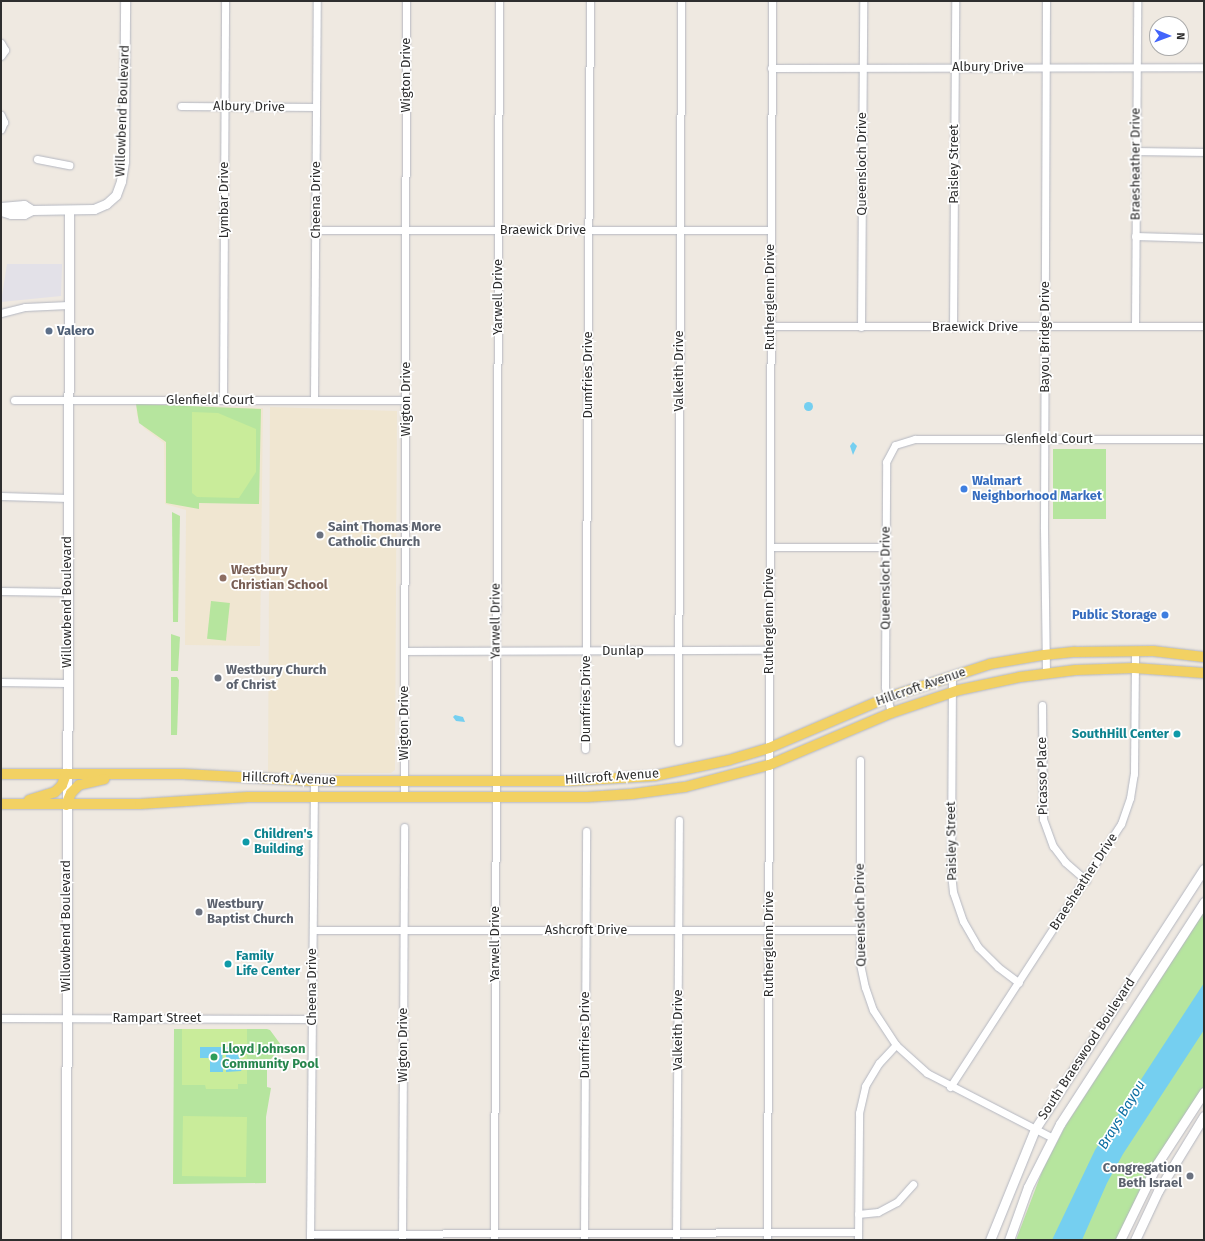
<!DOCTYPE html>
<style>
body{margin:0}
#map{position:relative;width:1205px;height:1241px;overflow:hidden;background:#efe9e1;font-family:"Fira Sans",sans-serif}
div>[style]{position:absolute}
.industrial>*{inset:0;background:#e3e1e8}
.education>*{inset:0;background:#f0e6d1}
.green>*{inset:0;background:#b6e59e;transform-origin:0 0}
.pitch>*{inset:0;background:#c9ec9a;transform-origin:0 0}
.water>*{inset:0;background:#75cff0}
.round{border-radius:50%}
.roads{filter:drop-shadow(0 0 1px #b4b7c1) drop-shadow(0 0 1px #b4b7c1)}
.street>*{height:7px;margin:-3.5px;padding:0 3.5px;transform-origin:3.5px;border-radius:3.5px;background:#fff}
.secondary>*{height:9px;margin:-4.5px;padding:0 4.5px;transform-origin:4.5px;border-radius:4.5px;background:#fff}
.primary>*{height:10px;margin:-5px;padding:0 5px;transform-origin:5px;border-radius:5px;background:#f2d163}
.dots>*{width:11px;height:11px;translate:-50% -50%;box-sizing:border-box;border:2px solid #fff;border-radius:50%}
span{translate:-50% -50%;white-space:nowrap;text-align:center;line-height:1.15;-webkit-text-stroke:3.5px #fff;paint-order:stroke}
.street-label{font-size:13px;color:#2e2e2e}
.service-label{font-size:13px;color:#4e5e75;font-weight:700}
.left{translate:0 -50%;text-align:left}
.shop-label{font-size:13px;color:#366cbe;font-weight:700}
.right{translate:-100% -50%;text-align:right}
.worship-label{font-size:13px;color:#5b616d;font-weight:700}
.education-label{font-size:13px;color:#785e54;font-weight:700}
.culture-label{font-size:13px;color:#0d838f;font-weight:700}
.leisure-label{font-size:13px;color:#27864d;font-weight:700}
.water-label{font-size:14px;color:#0d6fa3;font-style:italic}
.frame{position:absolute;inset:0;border:2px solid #2e2e2e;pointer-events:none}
.north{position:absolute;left:1149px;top:16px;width:40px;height:40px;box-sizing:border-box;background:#fff;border:1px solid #ababab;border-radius:50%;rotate:91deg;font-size:11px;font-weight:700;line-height:16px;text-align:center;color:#2e2e2e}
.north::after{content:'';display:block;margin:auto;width:14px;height:18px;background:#4264fb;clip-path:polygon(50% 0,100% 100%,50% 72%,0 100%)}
</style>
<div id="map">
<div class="industrial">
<i style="clip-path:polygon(7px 264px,62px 264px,61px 296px,1px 302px)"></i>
</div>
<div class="education">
<i style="clip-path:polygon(136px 404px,263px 408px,260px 646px,185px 645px,186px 510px,165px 504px,164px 443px,144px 428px,137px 416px)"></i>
<i style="clip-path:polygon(270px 407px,397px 411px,395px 770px,391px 773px,268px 773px)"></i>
</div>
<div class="green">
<i style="clip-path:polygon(136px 404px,261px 409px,259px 504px,199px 503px,199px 509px,166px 503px,166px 442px,139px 423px)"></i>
<i style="left:1053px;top:449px;width:53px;height:70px"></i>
<i style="clip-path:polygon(172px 512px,180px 516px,178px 622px,173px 622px)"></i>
<i style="left:211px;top:601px;width:19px;height:38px;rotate:6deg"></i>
<i style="clip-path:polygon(171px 634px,180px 637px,178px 671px,171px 671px)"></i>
<i style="clip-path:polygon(171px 677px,177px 677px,179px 680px,177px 735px,171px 735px)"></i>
<i style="clip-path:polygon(1204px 912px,1204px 1087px,1147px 1175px,1116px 1240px,1016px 1240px,1043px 1169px,1066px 1125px)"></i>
<i style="clip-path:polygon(174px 1029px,267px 1029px,270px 1030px,281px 1045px,267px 1065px,267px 1087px,271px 1088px,266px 1117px,266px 1183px,173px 1184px)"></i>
</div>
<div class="pitch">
<i style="clip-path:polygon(192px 412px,218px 413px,256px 429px,256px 472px,239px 498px,197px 497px,192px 493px)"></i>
<i style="clip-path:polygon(182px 1029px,247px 1029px,247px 1084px,238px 1084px,238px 1089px,206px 1089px,205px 1085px,182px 1085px)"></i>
<i style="left:183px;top:1116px;width:64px;height:60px;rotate:1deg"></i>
</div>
<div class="water">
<i class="round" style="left:803.5px;top:401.5px;width:9px;height:9px"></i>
<i style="clip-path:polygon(853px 442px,857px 446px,853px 455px,850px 446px)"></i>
<i style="clip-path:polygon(455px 715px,463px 717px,465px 722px,456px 721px,453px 717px)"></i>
<i style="clip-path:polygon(1204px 983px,1204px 1030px,1123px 1154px,1107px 1183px,1082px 1240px,1052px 1240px,1095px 1150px)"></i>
<i style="clip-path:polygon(200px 1047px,222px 1047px,223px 1072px,210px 1072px,210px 1058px,200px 1058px)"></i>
<i style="clip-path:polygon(226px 1047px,239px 1047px,238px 1055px,243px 1067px,241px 1071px,226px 1072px)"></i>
</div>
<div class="roads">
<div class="street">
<i style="left:1046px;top:1px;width:528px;rotate:90.22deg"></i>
<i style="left:1044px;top:529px;width:144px;rotate:89.2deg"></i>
<i style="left:1px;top:43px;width:8px;rotate:60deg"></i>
<i style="left:5px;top:50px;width:7px;rotate:124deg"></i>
<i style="left:771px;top:68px;width:433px;rotate:-0.1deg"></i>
<i style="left:181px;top:106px;width:135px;rotate:0.4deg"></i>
<i style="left:1px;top:115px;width:8px;rotate:67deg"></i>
<i style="left:4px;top:122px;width:8px;rotate:113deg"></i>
<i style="left:1136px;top:151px;width:68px;rotate:0.8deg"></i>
<i style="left:37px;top:159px;width:33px;rotate:11deg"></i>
<i style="left:315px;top:230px;width:456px"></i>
<i style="left:1135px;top:236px;width:69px;rotate:1.7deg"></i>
<i style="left:1px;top:313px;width:25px;rotate:-14deg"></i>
<i style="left:25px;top:307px;width:43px;rotate:-2.7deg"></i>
<i style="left:770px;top:326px;width:434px"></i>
<i style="left:1135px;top:326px;width:325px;rotate:-89.6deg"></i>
<i style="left:861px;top:327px;width:326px;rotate:-89.6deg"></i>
<i style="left:953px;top:327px;width:326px;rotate:-89.6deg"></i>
<i style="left:14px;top:400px;width:392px"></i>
<i style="left:223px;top:400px;width:399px;rotate:-89.7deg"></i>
<i style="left:314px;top:400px;width:399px;rotate:-89.6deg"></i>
<i style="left:1px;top:496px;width:67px;rotate:1.7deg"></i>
<i style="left:770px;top:547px;width:116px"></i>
<i style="left:1px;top:591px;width:66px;rotate:0.9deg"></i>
<i style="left:405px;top:651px;width:364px;rotate:-0.2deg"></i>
<i style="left:952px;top:675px;width:198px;rotate:90.3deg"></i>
<i style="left:951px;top:873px;width:19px;rotate:84deg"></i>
<i style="left:953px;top:892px;width:31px;rotate:71deg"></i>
<i style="left:963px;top:921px;width:30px;rotate:60deg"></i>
<i style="left:978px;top:947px;width:28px;rotate:45deg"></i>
<i style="left:998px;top:967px;width:26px;rotate:37deg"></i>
<i style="left:1px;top:682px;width:66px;rotate:0.9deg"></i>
<i style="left:1042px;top:705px;width:114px;rotate:89.5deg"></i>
<i style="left:1043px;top:819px;width:29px;rotate:70deg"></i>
<i style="left:1053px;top:846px;width:20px;rotate:53deg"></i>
<i style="left:1065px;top:862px;width:28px;rotate:41deg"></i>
<i style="left:891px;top:713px;width:27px;rotate:-103deg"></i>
<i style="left:885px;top:687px;width:225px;rotate:-89.7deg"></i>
<i style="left:886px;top:462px;width:19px;rotate:-62deg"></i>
<i style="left:895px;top:445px;width:21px;rotate:-17deg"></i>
<i style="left:915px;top:439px;width:289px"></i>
<i style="left:678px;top:742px;width:741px;rotate:-89.77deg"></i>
<i style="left:585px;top:749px;width:748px;rotate:-89.62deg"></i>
<i style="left:860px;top:760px;width:204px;rotate:90deg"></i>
<i style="left:860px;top:964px;width:24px;rotate:78deg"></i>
<i style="left:865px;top:987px;width:24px;rotate:71deg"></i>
<i style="left:873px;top:1010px;width:42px;rotate:56.7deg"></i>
<i style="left:896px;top:1045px;width:42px;rotate:42.1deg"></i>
<i style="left:927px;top:1073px;width:142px;rotate:27.3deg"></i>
<i style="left:404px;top:797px;width:796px;rotate:-89.86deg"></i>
<i style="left:313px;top:930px;width:546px"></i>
<i style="left:1px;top:1018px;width:311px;rotate:0.2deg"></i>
<i style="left:950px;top:1087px;width:314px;rotate:-57deg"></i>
<i style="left:1121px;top:824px;width:28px;rotate:-71deg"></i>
<i style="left:1130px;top:798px;width:24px;rotate:-81deg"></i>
<i style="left:1134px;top:774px;width:123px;rotate:-89.5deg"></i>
<i style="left:858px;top:1214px;width:20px;rotate:-6deg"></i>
<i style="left:878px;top:1212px;width:21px;rotate:-28deg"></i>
<i style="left:897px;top:1202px;width:24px;rotate:-48deg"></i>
<i style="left:310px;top:1234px;width:548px;rotate:-0.21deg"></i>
<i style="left:310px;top:1240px;width:459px;rotate:-89.5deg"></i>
<i style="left:402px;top:1240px;width:413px;rotate:-89.7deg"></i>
<i style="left:494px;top:1240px;width:1239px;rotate:-89.77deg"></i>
<i style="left:584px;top:1240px;width:409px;rotate:-89.7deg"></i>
<i style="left:676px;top:1240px;width:420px;rotate:-89.6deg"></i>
<i style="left:767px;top:1240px;width:1239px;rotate:-89.77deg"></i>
<i style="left:858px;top:1240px;width:127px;rotate:-89.5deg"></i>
<i style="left:859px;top:1113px;width:28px;rotate:-77deg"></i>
<i style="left:865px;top:1086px;width:27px;rotate:-59deg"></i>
<i style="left:879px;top:1063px;width:25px;rotate:-47deg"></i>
</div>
<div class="secondary">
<i style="left:1px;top:207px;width:23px;rotate:-5deg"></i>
<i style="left:24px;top:205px;width:9px;rotate:32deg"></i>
<i style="left:1px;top:211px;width:10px;rotate:17deg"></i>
<i style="left:11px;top:214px;width:13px"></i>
<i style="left:24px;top:214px;width:9px;rotate:-27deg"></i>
<i style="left:32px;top:210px;width:62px;rotate:-0.9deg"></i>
<i style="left:94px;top:209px;width:13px;rotate:-23deg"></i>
<i style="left:106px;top:204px;width:13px;rotate:-42deg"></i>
<i style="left:116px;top:195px;width:15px;rotate:-70deg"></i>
<i style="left:121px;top:181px;width:20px;rotate:-81deg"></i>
<i style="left:124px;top:161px;width:160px;rotate:-89.6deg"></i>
<i style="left:66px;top:1240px;width:1030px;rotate:-89.83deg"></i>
<i style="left:990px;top:1240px;width:120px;rotate:-67.9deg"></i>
<i style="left:1035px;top:1129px;width:310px;rotate:-57deg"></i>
<i style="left:1009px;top:1240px;width:56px;rotate:-70.3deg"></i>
<i style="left:1028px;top:1187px;width:71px;rotate:-63.1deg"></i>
<i style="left:1060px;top:1124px;width:265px;rotate:-57deg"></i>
<i style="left:1120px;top:1240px;width:85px;rotate:-64deg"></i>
<i style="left:1157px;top:1164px;width:86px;rotate:-56.9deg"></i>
<i style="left:1135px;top:1240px;width:54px;rotate:-64.9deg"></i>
<i style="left:1158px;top:1191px;width:88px;rotate:-58.5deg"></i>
</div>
<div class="primary">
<i style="left:1px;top:774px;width:182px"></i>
<i style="left:183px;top:774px;width:131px;rotate:3.1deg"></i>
<i style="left:314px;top:781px;width:253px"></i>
<i style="left:567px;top:781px;width:87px;rotate:-3.3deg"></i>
<i style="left:654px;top:776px;width:77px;rotate:-12deg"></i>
<i style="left:729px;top:760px;width:42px;rotate:-16.7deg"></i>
<i style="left:769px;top:748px;width:127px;rotate:-23.1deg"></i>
<i style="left:886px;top:698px;width:109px;rotate:-18.1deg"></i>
<i style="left:990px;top:664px;width:55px;rotate:-9.5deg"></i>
<i style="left:1044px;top:655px;width:31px;rotate:-6deg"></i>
<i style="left:1075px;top:652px;width:78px;rotate:-0.7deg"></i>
<i style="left:1153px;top:651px;width:51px;rotate:6.7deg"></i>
<i style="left:29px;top:800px;width:27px;rotate:-17deg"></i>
<i style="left:55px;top:792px;width:10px;rotate:-45deg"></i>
<i style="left:62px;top:785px;width:12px;rotate:-70deg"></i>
<i style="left:1px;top:804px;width:139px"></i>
<i style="left:140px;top:804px;width:108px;rotate:-3.7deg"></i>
<i style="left:248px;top:797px;width:339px"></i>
<i style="left:587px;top:797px;width:45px;rotate:-3.8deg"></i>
<i style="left:632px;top:794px;width:53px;rotate:-7.5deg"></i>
<i style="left:685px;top:787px;width:87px;rotate:-14.7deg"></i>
<i style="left:769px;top:765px;width:133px;rotate:-23.1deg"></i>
<i style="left:891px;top:713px;width:72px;rotate:-18.7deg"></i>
<i style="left:959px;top:690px;width:62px;rotate:-12deg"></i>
<i style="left:1020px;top:677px;width:56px;rotate:-7.1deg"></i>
<i style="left:1076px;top:670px;width:58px;rotate:-2deg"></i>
<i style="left:1134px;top:668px;width:70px;rotate:4.1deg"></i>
<i style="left:66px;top:805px;width:13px;rotate:-67deg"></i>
<i style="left:71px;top:793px;width:11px;rotate:-45deg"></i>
<i style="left:79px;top:785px;width:26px;rotate:-13deg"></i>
</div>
</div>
<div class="dots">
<i style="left:49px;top:331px;background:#5c6f8a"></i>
<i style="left:964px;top:489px;background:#3f7fe0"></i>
<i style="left:320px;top:535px;background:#6b7280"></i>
<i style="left:223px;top:578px;background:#8d6e63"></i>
<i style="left:1165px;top:615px;background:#3f7fe0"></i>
<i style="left:218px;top:678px;background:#6b7280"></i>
<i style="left:1177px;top:734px;background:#0f9aa8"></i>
<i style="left:246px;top:842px;background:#0f9aa8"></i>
<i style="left:199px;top:912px;background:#6b7280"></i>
<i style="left:228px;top:964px;background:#0f9aa8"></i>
<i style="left:214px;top:1057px;background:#2e9e5b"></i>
<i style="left:1190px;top:1176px;background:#6b7280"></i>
</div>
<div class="street-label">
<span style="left:988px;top:67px">Albury Drive</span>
<span style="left:406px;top:75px;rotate:-90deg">Wigton Drive</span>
<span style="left:249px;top:107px;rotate:1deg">Albury Drive</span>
<span style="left:123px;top:111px;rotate:-88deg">Willowbend Boulevard</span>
<span style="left:862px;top:164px;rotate:-90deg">Queensloch Drive</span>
<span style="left:954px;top:164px;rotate:-90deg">Paisley Street</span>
<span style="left:1136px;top:164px;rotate:-90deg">Braesheather Drive</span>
<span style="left:224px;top:200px;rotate:-90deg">Lymbar Drive</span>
<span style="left:316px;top:200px;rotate:-90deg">Cheena Drive</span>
<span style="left:543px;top:230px">Braewick Drive</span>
<span style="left:498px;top:297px;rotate:-90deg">Yarwell Drive</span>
<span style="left:770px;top:297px;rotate:-90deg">Rutherglenn Drive</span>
<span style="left:975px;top:327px">Braewick Drive</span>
<span style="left:1045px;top:337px;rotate:-90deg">Bayou Bridge Drive</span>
<span style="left:679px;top:371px;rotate:-90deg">Valkeith Drive</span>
<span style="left:588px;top:375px;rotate:-90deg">Dumfries Drive</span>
<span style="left:406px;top:399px;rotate:-90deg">Wigton Drive</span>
<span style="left:210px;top:400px">Glenfield Court</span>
<span style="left:1049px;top:439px">Glenfield Court</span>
<span style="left:886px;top:578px;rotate:-90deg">Queensloch Drive</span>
<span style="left:67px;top:602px;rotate:-90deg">Willowbend Boulevard</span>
<span style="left:496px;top:621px;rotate:-90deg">Yarwell Drive</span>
<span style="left:769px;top:621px;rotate:-90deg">Rutherglenn Drive</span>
<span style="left:623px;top:651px">Dunlap</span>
<span style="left:921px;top:687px;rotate:-19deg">Hillcroft Avenue</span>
<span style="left:586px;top:699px;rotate:-90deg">Dumfries Drive</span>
<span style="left:404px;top:723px;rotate:-90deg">Wigton Drive</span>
<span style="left:1043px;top:776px;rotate:-91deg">Picasso Place</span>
<span style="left:612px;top:777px;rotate:-4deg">Hillcroft Avenue</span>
<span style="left:289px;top:779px;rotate:2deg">Hillcroft Avenue</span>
<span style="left:952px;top:841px;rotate:-91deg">Paisley Street</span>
<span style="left:1084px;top:882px;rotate:-57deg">Braesheather Drive</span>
<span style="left:861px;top:915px;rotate:-91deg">Queensloch Drive</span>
<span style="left:66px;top:926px;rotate:-90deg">Willowbend Boulevard</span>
<span style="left:586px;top:930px">Ashcroft Drive</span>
<span style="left:495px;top:944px;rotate:-90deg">Yarwell Drive</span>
<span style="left:769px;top:944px;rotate:-90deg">Rutherglenn Drive</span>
<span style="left:312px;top:987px;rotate:-90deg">Cheena Drive</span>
<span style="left:157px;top:1018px">Rampart Street</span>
<span style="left:678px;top:1030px;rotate:-90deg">Valkeith Drive</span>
<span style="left:585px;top:1035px;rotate:-90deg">Dumfries Drive</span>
<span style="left:403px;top:1045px;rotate:-90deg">Wigton Drive</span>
<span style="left:1087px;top:1049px;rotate:-57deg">South Braeswood Boulevard</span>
</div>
<div class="service-label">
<span class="left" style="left:57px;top:331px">Valero</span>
</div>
<div class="shop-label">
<span class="left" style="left:972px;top:489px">Walmart<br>Neighborhood Market</span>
<span class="right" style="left:1157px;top:615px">Public Storage</span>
</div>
<div class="worship-label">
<span class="left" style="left:328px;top:535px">Saint Thomas More<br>Catholic Church</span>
<span class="left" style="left:226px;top:678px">Westbury Church<br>of Christ</span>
<span class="left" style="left:207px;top:912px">Westbury<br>Baptist Church</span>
<span class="right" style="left:1182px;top:1176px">Congregation<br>Beth Israel</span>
</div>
<div class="education-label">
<span class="left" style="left:231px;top:578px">Westbury<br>Christian School</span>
</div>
<div class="culture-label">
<span class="right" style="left:1169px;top:734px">SouthHill Center</span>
<span class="left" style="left:254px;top:842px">Children's<br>Building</span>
<span class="left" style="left:236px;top:964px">Family<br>Life Center</span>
</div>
<div class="leisure-label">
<span class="left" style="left:222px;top:1057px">Lloyd Johnson<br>Community Pool</span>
</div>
<div class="water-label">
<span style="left:1122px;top:1115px;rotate:-59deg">Brays Bayou</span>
</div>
<div class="frame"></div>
<div class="north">N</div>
</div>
